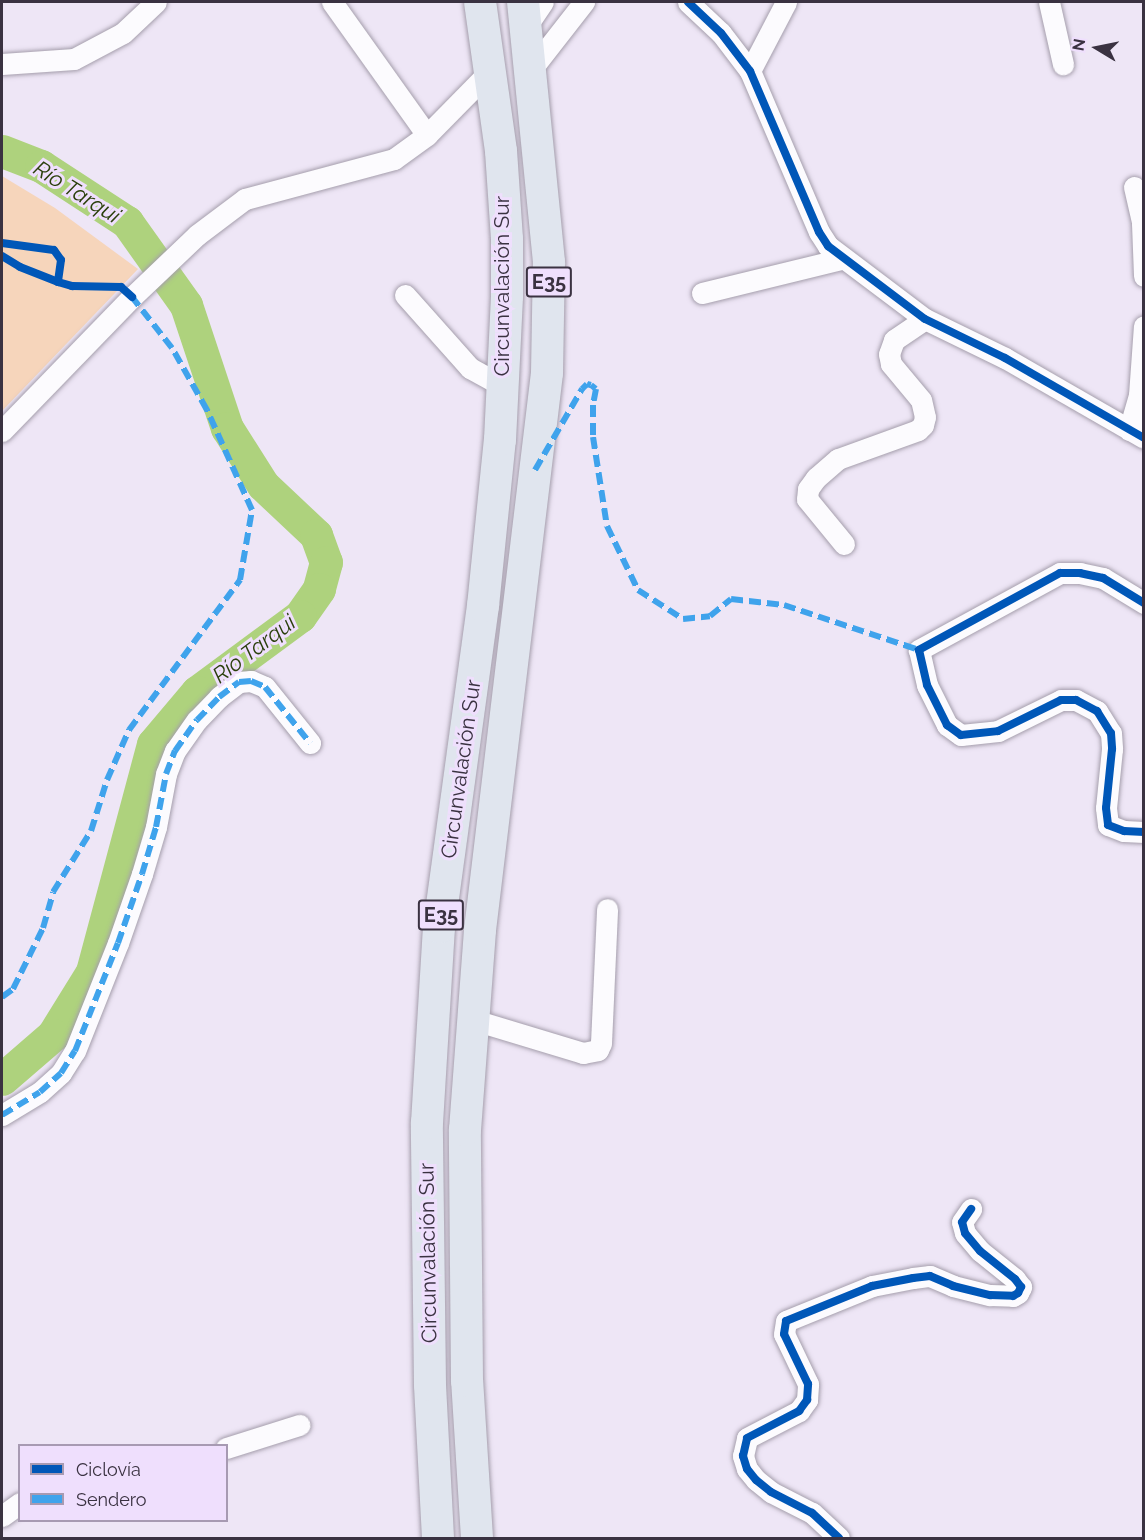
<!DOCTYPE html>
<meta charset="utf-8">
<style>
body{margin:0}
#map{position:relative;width:1145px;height:1540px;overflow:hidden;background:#eee6f6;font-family:Raleway,sans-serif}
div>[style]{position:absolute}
.green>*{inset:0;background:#f6d5bb}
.river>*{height:33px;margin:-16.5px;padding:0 16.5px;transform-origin:16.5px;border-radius:16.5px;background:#aed27d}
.roads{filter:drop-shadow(0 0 2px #a59eac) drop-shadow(0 0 2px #a59eac)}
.minor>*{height:21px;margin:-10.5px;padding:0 10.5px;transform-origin:10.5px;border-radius:10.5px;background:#fcfbfe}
.highway>*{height:32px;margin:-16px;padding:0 16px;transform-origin:16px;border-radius:16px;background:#e0e5ee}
.quiet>*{height:6px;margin-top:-3px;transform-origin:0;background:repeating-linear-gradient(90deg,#3fa3ec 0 12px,transparent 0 18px)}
.cycleway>*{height:8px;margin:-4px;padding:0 4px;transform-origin:4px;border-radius:4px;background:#0057b8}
span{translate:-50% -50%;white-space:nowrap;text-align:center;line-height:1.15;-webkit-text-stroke:6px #efdffd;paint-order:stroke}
.shield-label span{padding:2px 4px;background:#efdffd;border:2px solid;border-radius:4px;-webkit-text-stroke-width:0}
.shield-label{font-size:20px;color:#3a3241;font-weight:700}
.street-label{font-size:21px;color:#3a3241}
.water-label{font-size:22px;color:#2b400c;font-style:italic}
.frame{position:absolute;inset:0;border:3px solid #3a3241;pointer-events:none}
.legend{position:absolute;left:18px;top:1444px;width:210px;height:78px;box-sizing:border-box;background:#efdffd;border:2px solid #a79ab2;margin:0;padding:8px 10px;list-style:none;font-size:18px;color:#3a3241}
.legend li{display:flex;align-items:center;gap:12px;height:30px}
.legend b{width:30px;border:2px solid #a79ab2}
.north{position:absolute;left:1067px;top:18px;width:60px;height:60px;-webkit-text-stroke:4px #efdffd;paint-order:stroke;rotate:280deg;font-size:16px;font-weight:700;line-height:24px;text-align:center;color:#3a3241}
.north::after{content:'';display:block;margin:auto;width:21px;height:27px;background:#3a3241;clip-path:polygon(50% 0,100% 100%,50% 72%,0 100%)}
</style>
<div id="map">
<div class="green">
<i style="clip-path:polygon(2px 176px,55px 208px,138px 269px,2px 411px)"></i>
</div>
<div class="river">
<i style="left:2px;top:151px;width:42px;rotate:21deg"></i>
<i style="left:41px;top:166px;width:103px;rotate:33.1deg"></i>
<i style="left:127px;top:222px;width:102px;rotate:54.6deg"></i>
<i style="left:186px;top:305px;width:130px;rotate:71.6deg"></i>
<i style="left:227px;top:428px;width:67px;rotate:57.7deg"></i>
<i style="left:263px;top:485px;width:73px;rotate:43.3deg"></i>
<i style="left:316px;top:535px;width:29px;rotate:70deg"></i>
<i style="left:326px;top:562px;width:28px;rotate:105deg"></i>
<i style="left:319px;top:589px;width:33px;rotate:125deg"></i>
<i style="left:300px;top:616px;width:128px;rotate:143.6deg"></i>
<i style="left:197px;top:692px;width:68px;rotate:130.2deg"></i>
<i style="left:153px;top:744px;width:236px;rotate:105deg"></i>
<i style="left:92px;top:972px;width:74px;rotate:121.8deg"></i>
<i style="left:53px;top:1035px;width:67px;rotate:139.2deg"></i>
</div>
<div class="roads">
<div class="minor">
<i style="left:332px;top:2px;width:163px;rotate:54.5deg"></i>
<i style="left:688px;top:2px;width:45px;rotate:43.2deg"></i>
<i style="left:721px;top:33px;width:48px;rotate:52.7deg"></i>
<i style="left:750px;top:71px;width:175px;rotate:66.8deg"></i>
<i style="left:819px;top:232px;width:17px;rotate:57deg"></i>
<i style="left:828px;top:246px;width:121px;rotate:37deg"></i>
<i style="left:925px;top:319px;width:89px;rotate:26deg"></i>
<i style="left:1005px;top:358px;width:160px;rotate:29.9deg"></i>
<i style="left:1049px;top:2px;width:64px;rotate:77.3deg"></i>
<i style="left:526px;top:27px;width:30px;rotate:-56deg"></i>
<i style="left:2px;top:64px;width:72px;rotate:-4deg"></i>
<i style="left:74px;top:59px;width:55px;rotate:-28deg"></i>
<i style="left:123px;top:33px;width:45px;rotate:-43.2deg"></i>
<i style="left:530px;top:71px;width:88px;rotate:-52deg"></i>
<i style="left:750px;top:71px;width:78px;rotate:-62.4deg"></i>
<i style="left:1134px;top:187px;width:37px;rotate:77deg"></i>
<i style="left:1142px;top:223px;width:53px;rotate:87.8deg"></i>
<i style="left:702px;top:293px;width:144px;rotate:-13.7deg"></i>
<i style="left:405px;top:295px;width:98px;rotate:48.3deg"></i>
<i style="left:470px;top:368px;width:37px;rotate:29deg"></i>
<i style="left:1129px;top:430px;width:36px;rotate:-74deg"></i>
<i style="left:1139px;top:395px;width:69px;rotate:-85.9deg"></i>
<i style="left:2px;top:431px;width:187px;rotate:-45.9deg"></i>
<i style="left:132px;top:297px;width:90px;rotate:-43.6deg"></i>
<i style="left:197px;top:235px;width:60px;rotate:-36.9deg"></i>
<i style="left:245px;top:199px;width:154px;rotate:-15deg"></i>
<i style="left:394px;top:159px;width:41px;rotate:-36deg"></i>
<i style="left:427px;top:135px;width:90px;rotate:-45.5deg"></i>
<i style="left:844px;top:544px;width:58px;rotate:-129.4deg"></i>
<i style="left:807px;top:499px;width:10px;rotate:-84deg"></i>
<i style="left:808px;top:489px;width:14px;rotate:-54deg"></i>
<i style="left:816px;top:478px;width:29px;rotate:-41deg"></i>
<i style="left:838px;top:459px;width:85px;rotate:-19.9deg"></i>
<i style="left:918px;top:430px;width:7px;rotate:-45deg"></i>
<i style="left:923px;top:425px;width:8px;rotate:-76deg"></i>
<i style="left:925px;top:417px;width:17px;rotate:-103deg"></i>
<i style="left:921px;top:400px;width:47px;rotate:-129.8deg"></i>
<i style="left:891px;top:364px;width:10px;rotate:-101deg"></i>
<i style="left:889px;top:354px;width:15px;rotate:-70deg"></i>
<i style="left:894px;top:340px;width:37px;rotate:-34deg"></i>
<i style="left:1144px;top:603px;width:48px;rotate:-148.6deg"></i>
<i style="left:1103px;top:578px;width:24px;rotate:-168deg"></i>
<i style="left:1080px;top:573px;width:20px;rotate:180deg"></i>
<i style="left:1060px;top:573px;width:161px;rotate:151.4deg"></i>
<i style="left:919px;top:650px;width:36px;rotate:77deg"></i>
<i style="left:927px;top:685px;width:45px;rotate:63.4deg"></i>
<i style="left:947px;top:725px;width:17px;rotate:36deg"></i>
<i style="left:961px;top:735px;width:37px;rotate:-6deg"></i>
<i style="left:998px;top:731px;width:70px;rotate:-26.2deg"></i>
<i style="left:1061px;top:700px;width:15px"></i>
<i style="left:1076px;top:700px;width:24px;rotate:28deg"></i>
<i style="left:1097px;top:711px;width:26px;rotate:58deg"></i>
<i style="left:1111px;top:733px;width:16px;rotate:86deg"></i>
<i style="left:1112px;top:749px;width:59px;rotate:95.8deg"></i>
<i style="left:1106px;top:808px;width:17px;rotate:83deg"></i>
<i style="left:1108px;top:825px;width:17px;rotate:21deg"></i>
<i style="left:1124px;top:831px;width:20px;rotate:3deg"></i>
<i style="left:474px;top:1020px;width:114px;rotate:16.8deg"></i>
<i style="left:583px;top:1053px;width:15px;rotate:-11deg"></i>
<i style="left:598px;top:1050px;width:8px;rotate:-67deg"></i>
<i style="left:601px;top:1043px;width:134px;rotate:-87.4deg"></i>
<i style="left:2px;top:1115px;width:44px;rotate:-31.2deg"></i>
<i style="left:40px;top:1092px;width:28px;rotate:-42deg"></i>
<i style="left:61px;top:1073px;width:26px;rotate:-58deg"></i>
<i style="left:75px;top:1051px;width:116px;rotate:-68.3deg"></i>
<i style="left:118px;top:943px;width:73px;rotate:-70.8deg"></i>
<i style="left:142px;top:874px;width:49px;rotate:-73.4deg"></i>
<i style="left:156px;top:827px;width:54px;rotate:-79.3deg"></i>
<i style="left:166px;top:774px;width:25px;rotate:-69deg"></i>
<i style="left:175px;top:751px;width:38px;rotate:-55deg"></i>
<i style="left:197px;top:720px;width:32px;rotate:-46deg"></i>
<i style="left:219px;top:697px;width:25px;rotate:-37deg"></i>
<i style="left:239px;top:682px;width:12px;rotate:-5deg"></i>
<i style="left:251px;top:681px;width:15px;rotate:23deg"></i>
<i style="left:265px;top:687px;width:72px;rotate:51.2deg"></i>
<i style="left:226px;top:1448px;width:77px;rotate:-17.5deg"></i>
<i style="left:2px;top:1516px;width:22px;rotate:-36deg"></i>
<i style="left:839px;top:1538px;width:37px;rotate:-137deg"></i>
<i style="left:812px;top:1513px;width:46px;rotate:-152.9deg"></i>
<i style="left:771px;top:1492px;width:19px;rotate:-141deg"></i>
<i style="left:756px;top:1480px;width:14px;rotate:-129deg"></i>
<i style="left:747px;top:1469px;width:14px;rotate:-107deg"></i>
<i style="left:743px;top:1456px;width:18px;rotate:-77deg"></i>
<i style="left:747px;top:1438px;width:59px;rotate:-27.4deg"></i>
<i style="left:799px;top:1411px;width:14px;rotate:-54deg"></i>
<i style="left:807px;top:1400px;width:16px;rotate:-86deg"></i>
<i style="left:808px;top:1384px;width:55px;rotate:-115.6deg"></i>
<i style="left:784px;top:1334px;width:13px;rotate:-81deg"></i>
<i style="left:786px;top:1321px;width:93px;rotate:-22.1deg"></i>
<i style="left:872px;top:1286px;width:42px;rotate:-11deg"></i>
<i style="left:913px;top:1278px;width:17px;rotate:-7deg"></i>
<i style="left:930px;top:1276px;width:25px;rotate:23deg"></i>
<i style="left:953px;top:1286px;width:38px;rotate:14deg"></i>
<i style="left:990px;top:1295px;width:23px;rotate:2deg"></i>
<i style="left:1013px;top:1296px;width:6px;rotate:-31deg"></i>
<i style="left:1018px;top:1293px;width:7px;rotate:-63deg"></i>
<i style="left:1021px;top:1287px;width:10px;rotate:-127deg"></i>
<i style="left:1015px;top:1279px;width:45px;rotate:-141.3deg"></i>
<i style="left:980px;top:1251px;width:23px;rotate:-130deg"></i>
<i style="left:965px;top:1233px;width:11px;rotate:-105deg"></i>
<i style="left:962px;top:1222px;width:16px;rotate:-55deg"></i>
</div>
<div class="highway">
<i style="left:438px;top:1538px;width:153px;rotate:-93deg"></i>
<i style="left:430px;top:1385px;width:262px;rotate:-90.7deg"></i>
<i style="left:427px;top:1123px;width:196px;rotate:-86.5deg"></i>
<i style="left:439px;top:927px;width:324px;rotate:-82.2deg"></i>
<i style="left:483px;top:606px;width:167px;rotate:-84.2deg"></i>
<i style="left:500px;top:440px;width:144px;rotate:-87.2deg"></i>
<i style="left:507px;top:296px;width:57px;rotate:-90deg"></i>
<i style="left:507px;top:239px;width:88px;rotate:-93.9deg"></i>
<i style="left:501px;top:151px;width:150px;rotate:-98deg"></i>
<i style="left:477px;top:1538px;width:157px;rotate:-93.6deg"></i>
<i style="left:467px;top:1381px;width:251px;rotate:-90.5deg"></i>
<i style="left:465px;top:1130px;width:201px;rotate:-85.7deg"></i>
<i style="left:480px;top:930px;width:561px;rotate:-83.14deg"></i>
<i style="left:547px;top:373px;width:111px;rotate:-89deg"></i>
<i style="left:549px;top:262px;width:261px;rotate:-95.7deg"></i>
</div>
</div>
<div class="quiet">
<i style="left:535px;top:470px;width:94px;rotate:-59.9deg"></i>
<i style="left:582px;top:389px;width:7px;rotate:-45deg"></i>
<i style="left:587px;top:384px;width:4px;rotate:14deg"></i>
<i style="left:591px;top:385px;width:6px;rotate:39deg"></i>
<i style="left:596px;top:389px;width:16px;rotate:101deg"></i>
<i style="left:593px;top:405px;width:32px;rotate:90deg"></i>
<i style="left:593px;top:437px;width:90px;rotate:81.1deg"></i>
<i style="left:607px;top:526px;width:71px;rotate:64.2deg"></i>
<i style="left:638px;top:590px;width:54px;rotate:32.8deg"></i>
<i style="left:683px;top:619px;width:27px;rotate:-6deg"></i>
<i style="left:710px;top:616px;width:27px;rotate:-39deg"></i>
<i style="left:731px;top:599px;width:53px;rotate:6.5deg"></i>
<i style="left:784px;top:605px;width:142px;rotate:18.4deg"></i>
<i style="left:2px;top:997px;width:14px;rotate:-36deg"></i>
<i style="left:13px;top:989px;width:68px;rotate:-63.8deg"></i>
<i style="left:43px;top:928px;width:37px;rotate:-74deg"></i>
<i style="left:53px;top:892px;width:72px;rotate:-58.1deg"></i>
<i style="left:91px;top:831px;width:53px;rotate:-72.6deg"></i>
<i style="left:107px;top:780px;width:55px;rotate:-66.3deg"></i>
<i style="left:129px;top:730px;width:187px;rotate:-53.5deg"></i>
<i style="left:240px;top:580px;width:71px;rotate:-80.3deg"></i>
<i style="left:252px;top:510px;width:110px;rotate:-114.2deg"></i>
<i style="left:207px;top:410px;width:71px;rotate:-119.4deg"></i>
<i style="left:172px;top:348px;width:65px;rotate:-128.1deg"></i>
<i style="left:2px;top:1115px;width:44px;rotate:-31.2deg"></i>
<i style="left:40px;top:1092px;width:28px;rotate:-42deg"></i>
<i style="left:61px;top:1073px;width:26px;rotate:-58deg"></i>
<i style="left:75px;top:1051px;width:116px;rotate:-68.3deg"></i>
<i style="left:118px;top:943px;width:73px;rotate:-70.8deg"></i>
<i style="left:142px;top:874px;width:49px;rotate:-73.4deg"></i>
<i style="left:156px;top:827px;width:54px;rotate:-79.3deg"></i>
<i style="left:166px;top:774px;width:25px;rotate:-69deg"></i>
<i style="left:175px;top:751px;width:38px;rotate:-55deg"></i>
<i style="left:197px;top:720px;width:32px;rotate:-46deg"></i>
<i style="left:219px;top:697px;width:25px;rotate:-37deg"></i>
<i style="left:239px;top:682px;width:12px;rotate:-5deg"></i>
<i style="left:251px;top:681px;width:15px;rotate:23deg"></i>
<i style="left:265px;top:687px;width:72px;rotate:51.2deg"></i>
</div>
<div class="cycleway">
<i style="left:688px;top:2px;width:45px;rotate:43.2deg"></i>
<i style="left:721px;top:33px;width:48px;rotate:52.7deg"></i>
<i style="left:750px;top:71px;width:175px;rotate:66.8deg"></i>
<i style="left:819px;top:232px;width:17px;rotate:57deg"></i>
<i style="left:828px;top:246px;width:121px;rotate:37deg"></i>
<i style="left:925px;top:319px;width:89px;rotate:26deg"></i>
<i style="left:1005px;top:358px;width:160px;rotate:29.9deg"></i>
<i style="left:2px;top:243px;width:52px;rotate:7.7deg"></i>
<i style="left:54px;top:250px;width:12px;rotate:55deg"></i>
<i style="left:61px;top:260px;width:22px;rotate:98deg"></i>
<i style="left:2px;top:256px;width:21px;rotate:31deg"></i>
<i style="left:20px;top:267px;width:41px;rotate:21.5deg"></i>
<i style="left:58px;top:282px;width:15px;rotate:16deg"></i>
<i style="left:72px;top:286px;width:49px;rotate:1.2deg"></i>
<i style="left:121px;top:287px;width:15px;rotate:42deg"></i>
<i style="left:1144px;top:603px;width:48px;rotate:-148.6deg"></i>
<i style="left:1103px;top:578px;width:24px;rotate:-168deg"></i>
<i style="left:1080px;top:573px;width:20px;rotate:180deg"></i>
<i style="left:1060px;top:573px;width:161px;rotate:151.4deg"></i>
<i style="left:919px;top:650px;width:36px;rotate:77deg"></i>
<i style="left:927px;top:685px;width:45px;rotate:63.4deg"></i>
<i style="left:947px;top:725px;width:17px;rotate:36deg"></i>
<i style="left:961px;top:735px;width:37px;rotate:-6deg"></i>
<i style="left:998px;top:731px;width:70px;rotate:-26.2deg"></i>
<i style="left:1061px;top:700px;width:15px"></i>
<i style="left:1076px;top:700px;width:24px;rotate:28deg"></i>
<i style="left:1097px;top:711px;width:26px;rotate:58deg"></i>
<i style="left:1111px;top:733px;width:16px;rotate:86deg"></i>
<i style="left:1112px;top:749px;width:59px;rotate:95.8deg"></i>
<i style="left:1106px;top:808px;width:17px;rotate:83deg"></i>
<i style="left:1108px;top:825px;width:17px;rotate:21deg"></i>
<i style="left:1124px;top:831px;width:20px;rotate:3deg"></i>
<i style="left:839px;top:1538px;width:37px;rotate:-137deg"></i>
<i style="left:812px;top:1513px;width:46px;rotate:-152.9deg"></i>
<i style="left:771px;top:1492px;width:19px;rotate:-141deg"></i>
<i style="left:756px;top:1480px;width:14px;rotate:-129deg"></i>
<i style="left:747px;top:1469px;width:14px;rotate:-107deg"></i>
<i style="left:743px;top:1456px;width:18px;rotate:-77deg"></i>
<i style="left:747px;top:1438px;width:59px;rotate:-27.4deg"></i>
<i style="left:799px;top:1411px;width:14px;rotate:-54deg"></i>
<i style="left:807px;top:1400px;width:16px;rotate:-86deg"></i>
<i style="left:808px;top:1384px;width:55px;rotate:-115.6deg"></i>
<i style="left:784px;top:1334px;width:13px;rotate:-81deg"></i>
<i style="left:786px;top:1321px;width:93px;rotate:-22.1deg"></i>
<i style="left:872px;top:1286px;width:42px;rotate:-11deg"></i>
<i style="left:913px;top:1278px;width:17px;rotate:-7deg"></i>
<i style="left:930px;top:1276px;width:25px;rotate:23deg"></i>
<i style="left:953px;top:1286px;width:38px;rotate:14deg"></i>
<i style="left:990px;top:1295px;width:23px;rotate:2deg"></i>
<i style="left:1013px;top:1296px;width:6px;rotate:-31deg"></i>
<i style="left:1018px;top:1293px;width:7px;rotate:-63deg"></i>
<i style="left:1021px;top:1287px;width:10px;rotate:-127deg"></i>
<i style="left:1015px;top:1279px;width:45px;rotate:-141.3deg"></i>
<i style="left:980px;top:1251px;width:23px;rotate:-130deg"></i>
<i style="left:965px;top:1233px;width:11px;rotate:-105deg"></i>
<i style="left:962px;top:1222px;width:16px;rotate:-55deg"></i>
</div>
<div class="shield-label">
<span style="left:549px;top:282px">E35</span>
<span style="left:441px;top:915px">E35</span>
</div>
<div class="street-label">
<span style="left:502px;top:286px;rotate:-90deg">Circunvalación Sur</span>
<span style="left:461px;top:769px;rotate:-82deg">Circunvalación Sur</span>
<span style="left:428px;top:1253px;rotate:-91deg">Circunvalación Sur</span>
</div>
<div class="water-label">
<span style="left:77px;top:192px;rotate:32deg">Río Tarqui</span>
<span style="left:254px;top:649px;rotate:-37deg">Río Tarqui</span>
</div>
<div class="frame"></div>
<ul class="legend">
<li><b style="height:8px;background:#0057b8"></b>Ciclovía</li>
<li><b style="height:8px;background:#3fa3ec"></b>Sendero</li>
</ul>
<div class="north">N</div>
</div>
